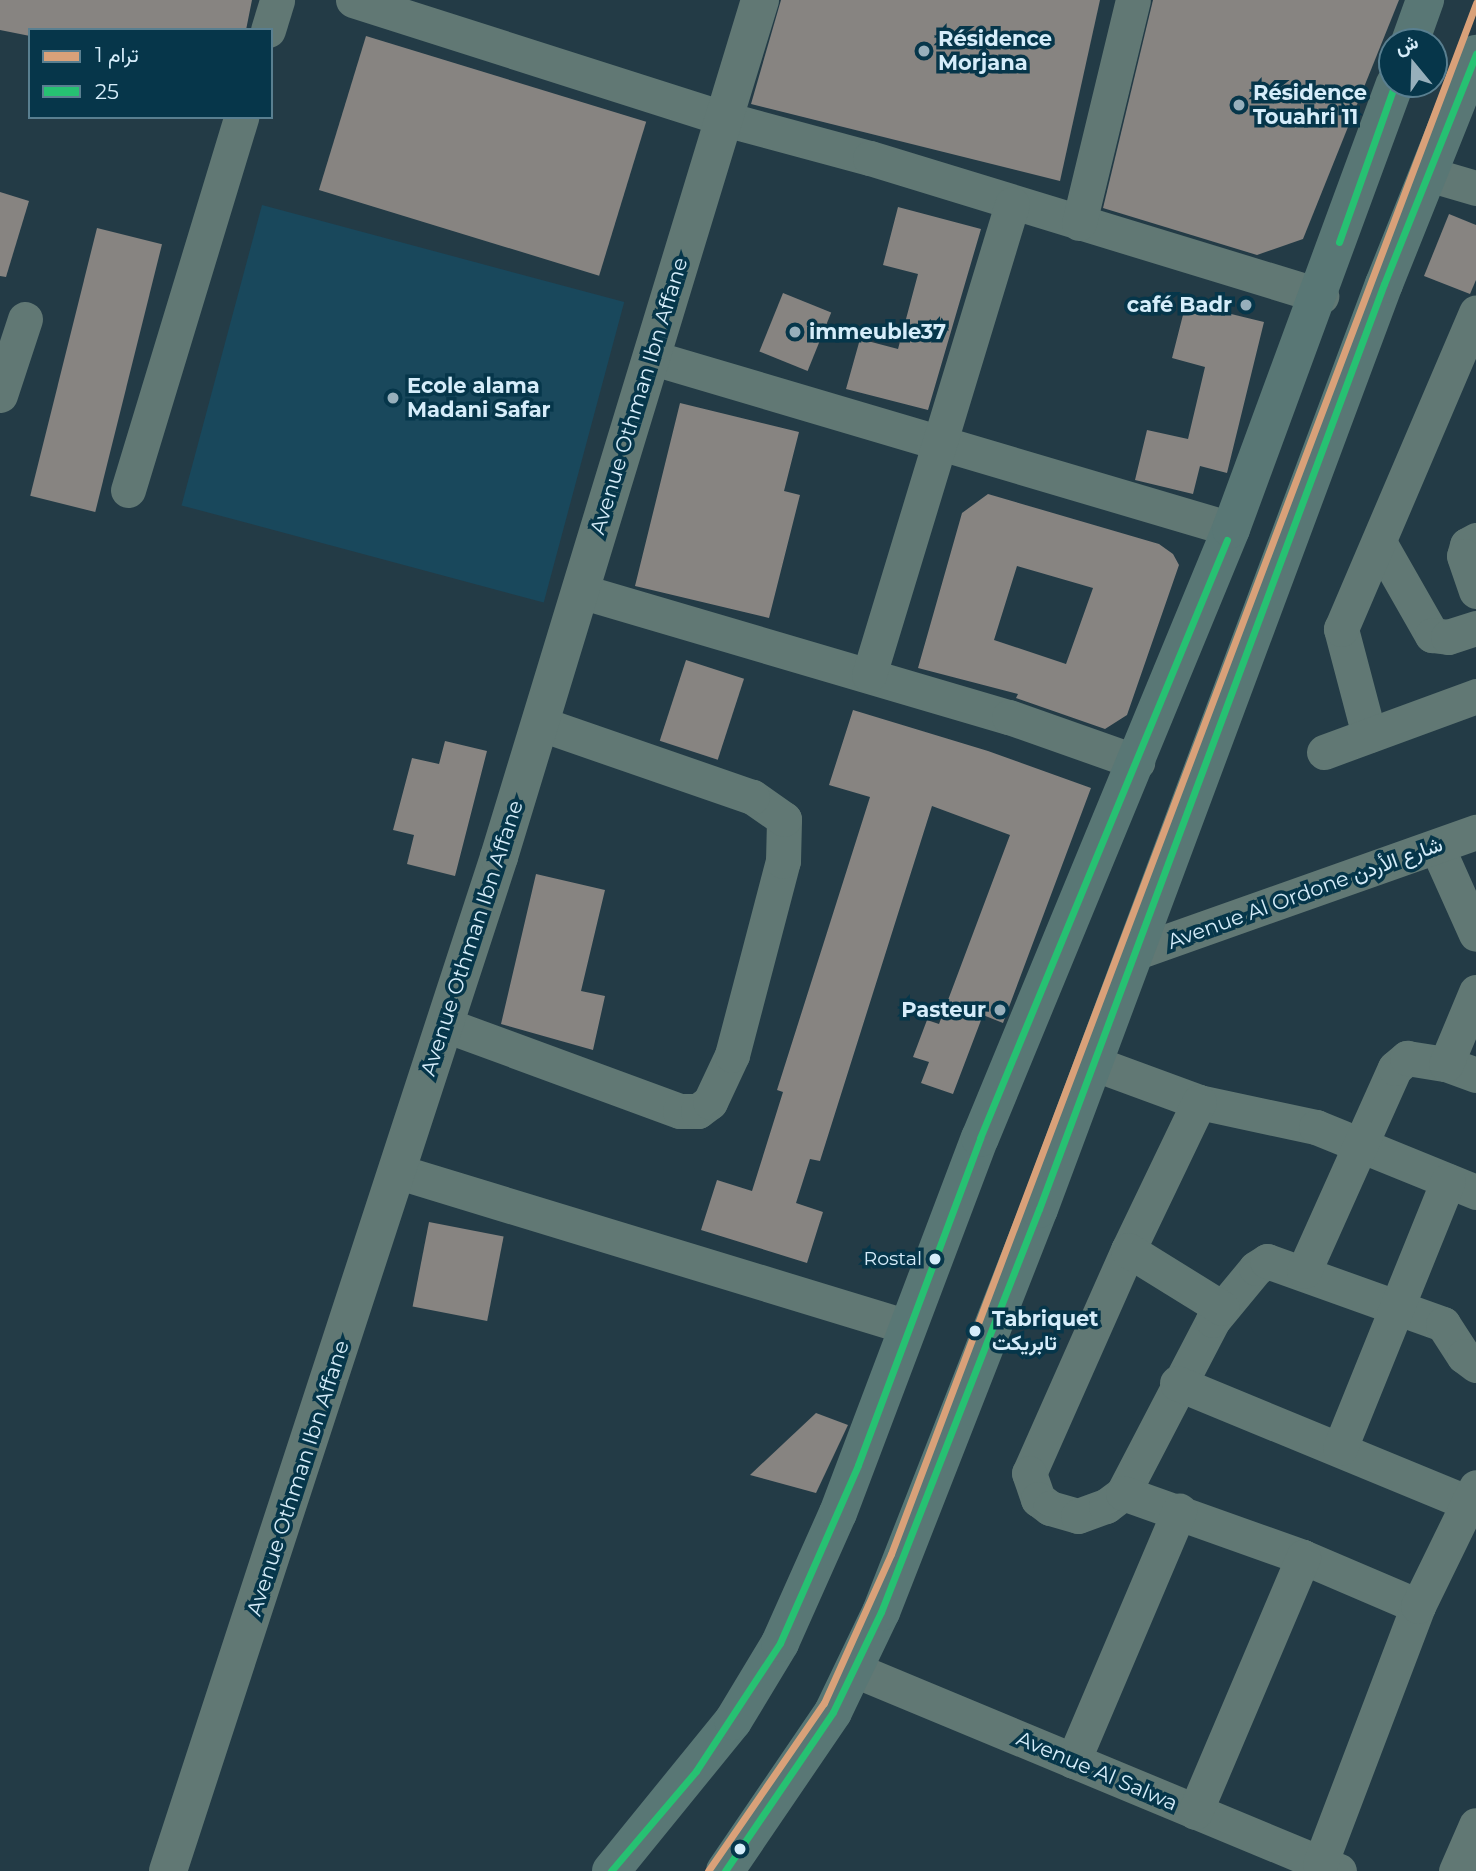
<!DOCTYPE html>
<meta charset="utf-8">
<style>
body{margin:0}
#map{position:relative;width:1476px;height:1871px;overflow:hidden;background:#233b46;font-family:Montserrat,Vazirmatn,sans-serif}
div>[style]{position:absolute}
.built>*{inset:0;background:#19485c;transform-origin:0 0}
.building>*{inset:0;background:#878481;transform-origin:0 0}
.minor>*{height:35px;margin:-17.5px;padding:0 17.5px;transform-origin:17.5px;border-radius:17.5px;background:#617874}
.tertiary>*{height:38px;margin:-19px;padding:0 19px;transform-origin:19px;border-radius:19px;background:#617874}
.primary>*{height:38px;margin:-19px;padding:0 19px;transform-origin:19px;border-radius:19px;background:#597775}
.bus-1>*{height:7px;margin:-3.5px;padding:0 3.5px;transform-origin:3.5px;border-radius:3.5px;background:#26c172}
.tram-1>*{height:7px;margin:-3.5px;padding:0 3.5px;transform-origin:3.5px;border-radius:3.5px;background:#d9a179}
.dots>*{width:19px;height:19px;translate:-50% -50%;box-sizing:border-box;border:4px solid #06364a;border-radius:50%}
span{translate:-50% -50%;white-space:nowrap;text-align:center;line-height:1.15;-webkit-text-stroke:7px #06364a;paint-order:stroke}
.bus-label{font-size:19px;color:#d6edfa}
.right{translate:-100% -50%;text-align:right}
.poi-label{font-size:21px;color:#d6edfa;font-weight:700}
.left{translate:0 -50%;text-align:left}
.street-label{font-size:21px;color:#d6edfa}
.stop-label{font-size:21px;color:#d6edfa;font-weight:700}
.legend{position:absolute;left:28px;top:28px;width:245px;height:91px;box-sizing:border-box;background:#06364a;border:2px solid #597f90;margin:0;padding:9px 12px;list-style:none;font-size:21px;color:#d6edfa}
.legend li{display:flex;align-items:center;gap:14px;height:35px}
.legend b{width:35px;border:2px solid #597f90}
.north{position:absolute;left:1378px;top:28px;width:70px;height:70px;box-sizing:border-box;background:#06364a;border:2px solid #597f90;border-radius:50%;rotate:341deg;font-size:19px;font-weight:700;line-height:28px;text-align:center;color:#d6edfa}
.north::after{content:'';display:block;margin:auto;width:24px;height:32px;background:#97afbb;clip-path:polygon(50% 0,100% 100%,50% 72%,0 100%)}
</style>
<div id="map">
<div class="built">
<i style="left:262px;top:205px;width:375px;height:311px;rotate:15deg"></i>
</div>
<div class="building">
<i style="clip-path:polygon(0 0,252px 0,246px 30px,30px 30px,30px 36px,0 30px)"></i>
<i style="clip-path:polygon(781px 0,1100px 0,1060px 181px,751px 104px)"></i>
<i style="clip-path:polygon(1153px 0,1399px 0,1303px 239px,1257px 255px,1103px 208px)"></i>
<i style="left:366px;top:36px;width:293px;height:161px;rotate:17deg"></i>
<i style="clip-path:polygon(0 192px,29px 201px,6px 277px,0 276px)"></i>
<i style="clip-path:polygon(898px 207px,981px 229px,928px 410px,846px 389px,860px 339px,898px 349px,918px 274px,883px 265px)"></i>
<i style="clip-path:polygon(1449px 214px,1476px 225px,1476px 280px,1470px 294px,1424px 276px)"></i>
<i style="left:97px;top:228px;width:67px;height:276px;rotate:14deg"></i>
<i style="left:783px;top:293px;width:52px;height:63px;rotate:22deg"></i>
<i style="clip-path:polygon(1186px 303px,1264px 322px,1227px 473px,1200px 466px,1193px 494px,1135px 480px,1147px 430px,1188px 439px,1205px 367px,1172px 358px)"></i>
<i style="clip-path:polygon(680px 403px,799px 432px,784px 491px,800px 495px,769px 618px,635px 586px)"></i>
<i style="clip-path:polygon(evenodd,988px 494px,1159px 544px,1173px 554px,1179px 565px,1127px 715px,1105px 729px,1016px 698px,1018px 694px,918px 668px,962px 513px,988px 494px,1017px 566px,1093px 588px,1066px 664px,994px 640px,1017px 566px)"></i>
<i style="left:686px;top:660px;width:61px;height:85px;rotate:18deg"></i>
<i style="clip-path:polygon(853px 710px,988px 751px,1091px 788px,1003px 1023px,983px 1015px,953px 1094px,921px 1083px,929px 1062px,913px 1057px,927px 1020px,939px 1024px,1010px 835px,932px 806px,820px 1161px,810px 1159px,796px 1203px,823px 1212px,807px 1263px,701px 1230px,717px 1180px,752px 1191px,783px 1092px,777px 1090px,870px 797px,829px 785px)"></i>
<i style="clip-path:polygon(445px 741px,487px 751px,455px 876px,407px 864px,414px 835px,393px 830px,412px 758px,439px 764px)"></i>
<i style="clip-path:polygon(536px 874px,605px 890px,581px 991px,605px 996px,593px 1050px,501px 1024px)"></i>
<i style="left:429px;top:1222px;width:76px;height:86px;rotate:11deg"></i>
<i style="clip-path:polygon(816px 1413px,848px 1425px,816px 1493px,750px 1475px)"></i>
</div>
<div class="minor">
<i style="left:353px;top:0;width:391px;rotate:17.7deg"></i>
<i style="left:725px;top:119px;width:150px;rotate:15.1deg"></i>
<i style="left:870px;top:158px;width:472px;rotate:17deg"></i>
<i style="left:268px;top:30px;width:31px;rotate:-73deg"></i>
<i style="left:1428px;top:174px;width:50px;rotate:16.3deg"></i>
<i style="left:1079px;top:223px;width:229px;rotate:-76.4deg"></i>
<i style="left:650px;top:357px;width:606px;rotate:16.49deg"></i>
<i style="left:0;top:395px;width:80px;rotate:-71.8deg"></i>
<i style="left:128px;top:490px;width:390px;rotate:-73.1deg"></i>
<i style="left:1476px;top:540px;width:10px;rotate:151deg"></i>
<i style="left:1467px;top:545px;width:11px;rotate:105deg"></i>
<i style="left:1464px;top:556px;width:37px;rotate:71deg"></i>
<i style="left:1380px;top:544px;width:105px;rotate:60.3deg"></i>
<i style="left:1432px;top:635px;width:16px;rotate:7deg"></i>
<i style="left:1448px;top:637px;width:29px;rotate:-18deg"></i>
<i style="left:580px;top:591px;width:447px;rotate:16.4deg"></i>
<i style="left:1009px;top:717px;width:136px;rotate:19.4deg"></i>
<i style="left:869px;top:675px;width:492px;rotate:-73.1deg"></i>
<i style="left:1369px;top:735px;width:110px;rotate:-104.8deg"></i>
<i style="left:1341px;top:629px;width:344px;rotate:-66.9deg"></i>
<i style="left:1324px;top:752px;width:162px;rotate:-20.2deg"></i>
<i style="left:1437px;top:847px;width:95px;rotate:65.9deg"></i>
<i style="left:1134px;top:953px;width:363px;rotate:-19.5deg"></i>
<i style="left:443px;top:1024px;width:252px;rotate:20.2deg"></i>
<i style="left:680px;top:1111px;width:18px"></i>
<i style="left:698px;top:1111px;width:15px;rotate:-37deg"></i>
<i style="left:710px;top:1102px;width:52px;rotate:-64.9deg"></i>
<i style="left:732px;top:1055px;width:201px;rotate:-75.3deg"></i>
<i style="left:783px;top:861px;width:42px;rotate:-88.6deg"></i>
<i style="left:784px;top:819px;width:39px;rotate:-145deg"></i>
<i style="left:752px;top:797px;width:223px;rotate:-160.9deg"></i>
<i style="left:1093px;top:1063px;width:113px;rotate:20.2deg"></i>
<i style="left:1199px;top:1102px;width:120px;rotate:12.1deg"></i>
<i style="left:1316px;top:1127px;width:173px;rotate:22.1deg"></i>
<i style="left:1446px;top:1064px;width:32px;rotate:20deg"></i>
<i style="left:1199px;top:1102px;width:164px;rotate:115.6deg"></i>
<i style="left:1128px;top:1250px;width:244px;rotate:113.9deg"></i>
<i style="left:1029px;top:1473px;width:28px;rotate:71deg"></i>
<i style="left:1038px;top:1499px;width:15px;rotate:37deg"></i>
<i style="left:1050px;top:1508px;width:29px;rotate:16deg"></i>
<i style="left:1078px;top:1516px;width:30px;rotate:-20deg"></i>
<i style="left:1106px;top:1506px;width:21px;rotate:-37deg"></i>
<i style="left:1123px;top:1493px;width:195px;rotate:-62.5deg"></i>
<i style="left:1213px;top:1320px;width:67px;rotate:-50.4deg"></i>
<i style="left:1256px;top:1268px;width:13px;rotate:-32deg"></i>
<i style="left:1267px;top:1261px;width:187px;rotate:19.7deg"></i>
<i style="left:1443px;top:1324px;width:38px;rotate:57deg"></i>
<i style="left:1464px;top:1356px;width:15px;rotate:37deg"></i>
<i style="left:396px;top:1171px;width:535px;rotate:16.95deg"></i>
<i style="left:1128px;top:1250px;width:110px;rotate:31.7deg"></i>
<i style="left:1304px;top:1271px;width:222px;rotate:-65.9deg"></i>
<i style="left:1395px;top:1068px;width:16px;rotate:-40deg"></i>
<i style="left:1407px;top:1058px;width:39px;rotate:9deg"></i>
<i style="left:1446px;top:1064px;width:78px;rotate:-67.4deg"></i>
<i style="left:1177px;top:1383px;width:315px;rotate:22.4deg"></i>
<i style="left:1340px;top:1448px;width:288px;rotate:-68deg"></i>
<i style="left:1123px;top:1493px;width:191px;rotate:19.6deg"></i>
<i style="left:1303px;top:1557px;width:125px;rotate:23.1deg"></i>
<i style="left:855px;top:1670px;width:524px;rotate:22.55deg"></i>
<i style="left:1073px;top:1761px;width:272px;rotate:-67deg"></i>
<i style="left:1195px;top:1812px;width:277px;rotate:-67deg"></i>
<i style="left:1320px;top:1864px;width:276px;rotate:-69.2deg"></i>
<i style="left:1418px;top:1606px;width:132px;rotate:-64deg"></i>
<i style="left:1456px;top:1871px;width:50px;rotate:-66.5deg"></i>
</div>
<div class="tertiary">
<i style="left:168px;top:1871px;width:1067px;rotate:-71.92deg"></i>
<i style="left:499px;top:857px;width:896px;rotate:-73.06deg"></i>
</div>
<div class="primary">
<i style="left:1410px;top:42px;width:45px;rotate:-70.3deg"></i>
<i style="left:611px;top:1871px;width:193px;rotate:-50.9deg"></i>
<i style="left:733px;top:1721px;width:91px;rotate:-58.9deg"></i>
<i style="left:780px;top:1643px;width:142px;rotate:-66deg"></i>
<i style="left:838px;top:1513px;width:401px;rotate:-69.3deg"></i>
<i style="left:980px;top:1138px;width:659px;rotate:-67.6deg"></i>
<i style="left:1231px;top:529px;width:474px;rotate:-69.8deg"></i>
<i style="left:725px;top:1871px;width:192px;rotate:-55.8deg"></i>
<i style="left:833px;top:1712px;width:111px;rotate:-64.4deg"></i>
<i style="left:881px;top:1612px;width:433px;rotate:-68.6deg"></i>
<i style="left:1039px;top:1209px;width:987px;rotate:-69.55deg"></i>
<i style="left:1384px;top:284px;width:248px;rotate:-68.2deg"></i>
</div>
<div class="bus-1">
<i style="left:1339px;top:242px;width:168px;rotate:-70.5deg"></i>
<i style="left:611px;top:1871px;width:131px;rotate:-49.6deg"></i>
<i style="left:696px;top:1771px;width:153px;rotate:-56.7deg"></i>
<i style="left:780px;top:1643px;width:194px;rotate:-66.3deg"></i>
<i style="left:858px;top:1465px;width:349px;rotate:-69.5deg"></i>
<i style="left:980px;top:1138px;width:647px;rotate:-67.56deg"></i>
<i style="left:725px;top:1871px;width:192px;rotate:-55.8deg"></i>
<i style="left:833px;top:1712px;width:111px;rotate:-64.4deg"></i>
<i style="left:881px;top:1612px;width:433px;rotate:-68.6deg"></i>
<i style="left:1039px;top:1209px;width:987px;rotate:-69.55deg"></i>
<i style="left:1384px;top:284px;width:248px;rotate:-68.2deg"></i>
</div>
<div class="tram-1">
<i style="left:708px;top:1871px;width:204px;rotate:-55.4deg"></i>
<i style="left:824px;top:1703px;width:163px;rotate:-65.8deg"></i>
<i style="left:891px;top:1554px;width:1658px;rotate:-69.33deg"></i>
</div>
<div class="dots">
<i style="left:924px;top:51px;background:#97afbb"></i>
<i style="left:1239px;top:105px;background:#97afbb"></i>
<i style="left:1246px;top:305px;background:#97afbb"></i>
<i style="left:795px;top:332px;background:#97afbb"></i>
<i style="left:393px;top:398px;background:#97afbb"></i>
<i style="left:1000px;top:1010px;background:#97afbb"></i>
<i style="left:935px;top:1259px;background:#d6edfa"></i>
<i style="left:975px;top:1331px;background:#d6edfa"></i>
<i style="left:740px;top:1849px;background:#d6edfa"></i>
</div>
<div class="bus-label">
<span class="right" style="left:922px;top:1259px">Rostal</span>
</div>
<div class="poi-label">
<span class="left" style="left:938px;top:51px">Résidence<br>Morjana</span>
<span class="left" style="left:1253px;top:105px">Résidence<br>Touahri 11</span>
<span class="right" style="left:1232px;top:305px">café Badr</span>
<span class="left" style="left:809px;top:332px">immeuble37</span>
<span class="left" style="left:407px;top:398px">Ecole alama<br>Madani Safar</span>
<span class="right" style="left:986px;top:1010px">Pasteur</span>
</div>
<div class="street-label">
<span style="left:639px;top:396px;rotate:-73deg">Avenue Othman Ibn Affane</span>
<span style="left:1305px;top:893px;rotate:-20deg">Avenue Al Ordone شارع الأردن</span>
<span style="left:472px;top:938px;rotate:-72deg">Avenue Othman Ibn Affane</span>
<span style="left:298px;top:1478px;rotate:-72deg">Avenue Othman Ibn Affane</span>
<span style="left:1097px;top:1771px;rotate:23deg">Avenue Al Salwa</span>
</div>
<div class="stop-label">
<span class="left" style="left:992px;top:1331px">Tabriquet<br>تابريكت</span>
</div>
<ul class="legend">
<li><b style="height:9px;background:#d9a179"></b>ترام 1</li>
<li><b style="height:9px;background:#26c172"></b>25</li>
</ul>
<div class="north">ش</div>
</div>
